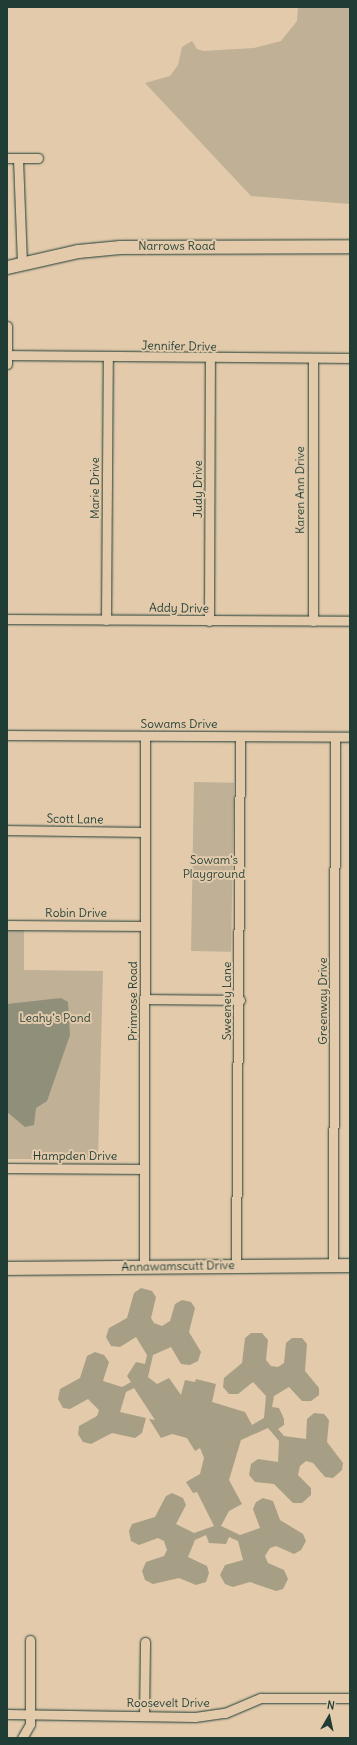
<!DOCTYPE html>
<style>
body{margin:0}
#map{position:relative;width:357px;height:1745px;overflow:hidden;background:#e2caab;font-family:Delius,sans-serif}
div>[style]{position:absolute}
.green>*{inset:0;background:#bfb096;transform-origin:0 0}
.water>*{inset:0;background:#908f79}
.building>*{inset:0;background:#a69f86}
.roads{filter:drop-shadow(0 0 1px #1f3d34) drop-shadow(0 0 1px #1f3d34)}
.street>*{height:9px;margin:-4.5px;padding:0 4.5px;transform-origin:4.5px;border-radius:4.5px;background:#e2caab}
.secondary>*{height:13px;margin:-6.5px;padding:0 6.5px;transform-origin:6.5px;border-radius:6.5px;background:#e2caab}
span{translate:-50% -50%;white-space:nowrap;text-align:center;line-height:1.15;-webkit-text-stroke:4px #e2caab;paint-order:stroke}
.street-label{font-size:12px;color:#1f3d34}
.park-label{font-size:12px;color:#274339}
.frame{position:absolute;inset:0;border:8px solid #1f3d34;pointer-events:none}
.north{position:absolute;left:309px;top:1697px;width:40px;height:40px;-webkit-text-stroke:3px #e2caab;paint-order:stroke;rotate:9deg;font-size:11px;font-weight:700;line-height:16px;text-align:center;color:#1f3d34}
.north::after{content:'';display:block;margin:auto;width:14px;height:18px;background:#1f3d34;clip-path:polygon(50% 0,100% 100%,50% 72%,0 100%)}
</style>
<div id="map">
<div class="green">
<i style="clip-path:polygon(298px 7px,350px 7px,350px 204px,251px 196px,145px 83px,170px 76px,178px 65px,182px 47px,192px 41px,197px 49px,203px 51px,254px 48px,281px 41px,297px 21px)"></i>
<i style="left:194px;top:782px;width:40px;height:169px;rotate:1deg"></i>
<i style="clip-path:polygon(7px 930px,24px 930px,24px 970px,103px 971px,98px 1159px,7px 1159px)"></i>
</div>
<div class="water">
<i style="clip-path:polygon(61px 998px,68px 1002px,70px 1035px,47px 1101px,36px 1108px,34px 1125px,25px 1127px,7px 1112px,7px 1004px)"></i>
</div>
<div class="building">
<i style="clip-path:polygon(141px 1288px,152px 1291px,156px 1297px,151px 1318px,154px 1323px,162px 1326px,170px 1321px,175px 1304px,182px 1300px,191px 1302px,195px 1308px,189px 1332px,201px 1352px,198px 1361px,190px 1365px,181px 1364px,171px 1347px,153px 1355px,148px 1377px,157px 1384px,169px 1378px,181px 1395px,185px 1380px,195px 1382px,196px 1379px,216px 1384px,212px 1402px,245px 1412px,252px 1425px,264px 1418px,266px 1396px,253px 1382px,238px 1394px,229px 1394px,223px 1387px,224px 1378px,242px 1363px,245px 1338px,251px 1333px,262px 1333px,268px 1340px,266px 1360px,271px 1366px,278px 1367px,284px 1363px,286px 1343px,292px 1338px,302px 1338px,307px 1344px,305px 1371px,319px 1388px,319px 1395px,311px 1401px,302px 1401px,289px 1387px,274px 1396px,272px 1407px,279px 1408px,284px 1419px,284px 1425px,278px 1429px,284px 1436px,306px 1439px,307px 1419px,314px 1413px,324px 1414px,329px 1420px,327px 1442px,343px 1463px,342px 1470px,333px 1478px,325px 1477px,313px 1463px,306px 1461px,300px 1466px,298px 1475px,311px 1488px,311px 1495px,302px 1503px,293px 1503px,274px 1484px,255px 1482px,249px 1475px,251px 1464px,258px 1459px,278px 1462px,279px 1441px,268px 1428px,241px 1440px,229px 1480px,242px 1504px,229px 1511px,221px 1526px,240px 1535px,260px 1528px,253px 1509px,256px 1502px,263px 1498px,273px 1501px,280px 1520px,303px 1534px,306px 1541px,301px 1550px,294px 1554px,276px 1546px,270px 1548px,265px 1556px,268px 1563px,284px 1570px,288px 1579px,283px 1589px,276px 1591px,250px 1582px,233px 1587px,225px 1584px,220px 1575px,225px 1565px,243px 1560px,238px 1541px,229px 1537px,226px 1544px,209px 1543px,206px 1535px,195px 1540px,188px 1557px,207px 1566px,209px 1573px,206px 1582px,196px 1585px,179px 1578px,153px 1584px,145px 1580px,142px 1571px,146px 1562px,164px 1556px,167px 1550px,164px 1541px,158px 1538px,139px 1545px,131px 1541px,129px 1531px,132px 1524px,155px 1517px,166px 1496px,172px 1493px,183px 1498px,186px 1505px,176px 1524px,194px 1533px,214px 1526px,197px 1492px,193px 1493px,186px 1482px,200px 1474px,204px 1458px,200px 1448px,195px 1451px,187px 1438px,172px 1434px,161px 1438px,149px 1419px,155px 1420px,134px 1388px,126px 1392px,120px 1412px,146px 1418px,142px 1433px,135px 1438px,112px 1433px,91px 1444px,83px 1442px,78px 1434px,79px 1426px,97px 1416px,99px 1410px,88px 1399px,70px 1409px,63px 1408px,58px 1399px,60px 1389px,80px 1378px,87px 1356px,95px 1352px,104px 1355px,109px 1362px,103px 1381px,122px 1387px,131px 1382px,127px 1376px,136px 1362px,145px 1364px,147px 1355px,136px 1337px,120px 1347px,111px 1346px,106px 1337px,109px 1328px,127px 1318px,134px 1293px)"></i>
</div>
<div class="roads">
<div class="street">
<i style="left:7px;top:158px;width:31px"></i>
<i style="left:18px;top:159px;width:105px;rotate:87.8deg"></i>
<i style="left:7px;top:326px;width:38px;rotate:90deg"></i>
<i style="left:7px;top:355px;width:343px;rotate:0.5deg"></i>
<i style="left:7px;top:619px;width:343px;rotate:0.3deg"></i>
<i style="left:106px;top:620px;width:263px;rotate:-89.6deg"></i>
<i style="left:209px;top:621px;width:263px;rotate:-89.8deg"></i>
<i style="left:313px;top:621px;width:263px;rotate:-90deg"></i>
<i style="left:7px;top:735px;width:343px;rotate:0.3deg"></i>
<i style="left:7px;top:830px;width:136px;rotate:0.8deg"></i>
<i style="left:7px;top:925px;width:138px;rotate:0.4deg"></i>
<i style="left:145px;top:999px;width:95px;rotate:0.6deg"></i>
<i style="left:7px;top:1168px;width:136px;rotate:0.4deg"></i>
<i style="left:333px;top:1264px;width:527px;rotate:-89.78deg"></i>
<i style="left:236px;top:1265px;width:528px;rotate:-89.57deg"></i>
<i style="left:144px;top:1266px;width:530px;rotate:-89.89deg"></i>
<i style="left:7px;top:1714px;width:188px;rotate:0.9deg"></i>
<i style="left:195px;top:1717px;width:30px;rotate:-8deg"></i>
<i style="left:225px;top:1713px;width:39px;rotate:-23deg"></i>
<i style="left:261px;top:1698px;width:89px"></i>
<i style="left:144px;top:1716px;width:74px;rotate:-89.2deg"></i>
<i style="left:22px;top:1738px;width:16px;rotate:-60deg"></i>
<i style="left:30px;top:1724px;width:84px;rotate:-90deg"></i>
</div>
<div class="secondary">
<i style="left:7px;top:267px;width:73px;rotate:-12.7deg"></i>
<i style="left:78px;top:251px;width:42px;rotate:-5.4deg"></i>
<i style="left:120px;top:247px;width:230px;rotate:-0.2deg"></i>
<i style="left:7px;top:1268px;width:343px;rotate:-0.5deg"></i>
</div>
</div>
<div class="street-label">
<span style="left:177px;top:246px">Narrows Road</span>
<span style="left:179px;top:346px;rotate:1deg">Jennifer Drive</span>
<span style="left:95px;top:488px;rotate:-90deg">Marie Drive</span>
<span style="left:198px;top:489px;rotate:-90deg">Judy Drive</span>
<span style="left:300px;top:490px;rotate:-90deg">Karen Ann Drive</span>
<span style="left:179px;top:608px;rotate:1deg">Addy Drive</span>
<span style="left:179px;top:724px">Sowams Drive</span>
<span style="left:75px;top:819px;rotate:1deg">Scott Lane</span>
<span style="left:76px;top:913px">Robin Drive</span>
<span style="left:133px;top:1001px;rotate:-90deg">Primrose Road</span>
<span style="left:227px;top:1001px;rotate:-90deg">Sweeney Lane</span>
<span style="left:323px;top:1001px;rotate:-90deg">Greenway Drive</span>
<span style="left:75px;top:1156px">Hampden Drive</span>
<span style="left:178px;top:1266px;rotate:-1deg">Annawamscutt Drive</span>
<span style="left:168px;top:1703px">Roosevelt Drive</span>
</div>
<div class="park-label">
<span style="left:214px;top:867px">Sowam's<br>Playground</span>
<span style="left:55px;top:1018px">Leahy's Pond</span>
</div>
<div class="frame"></div>
<div class="north">N</div>
</div>
